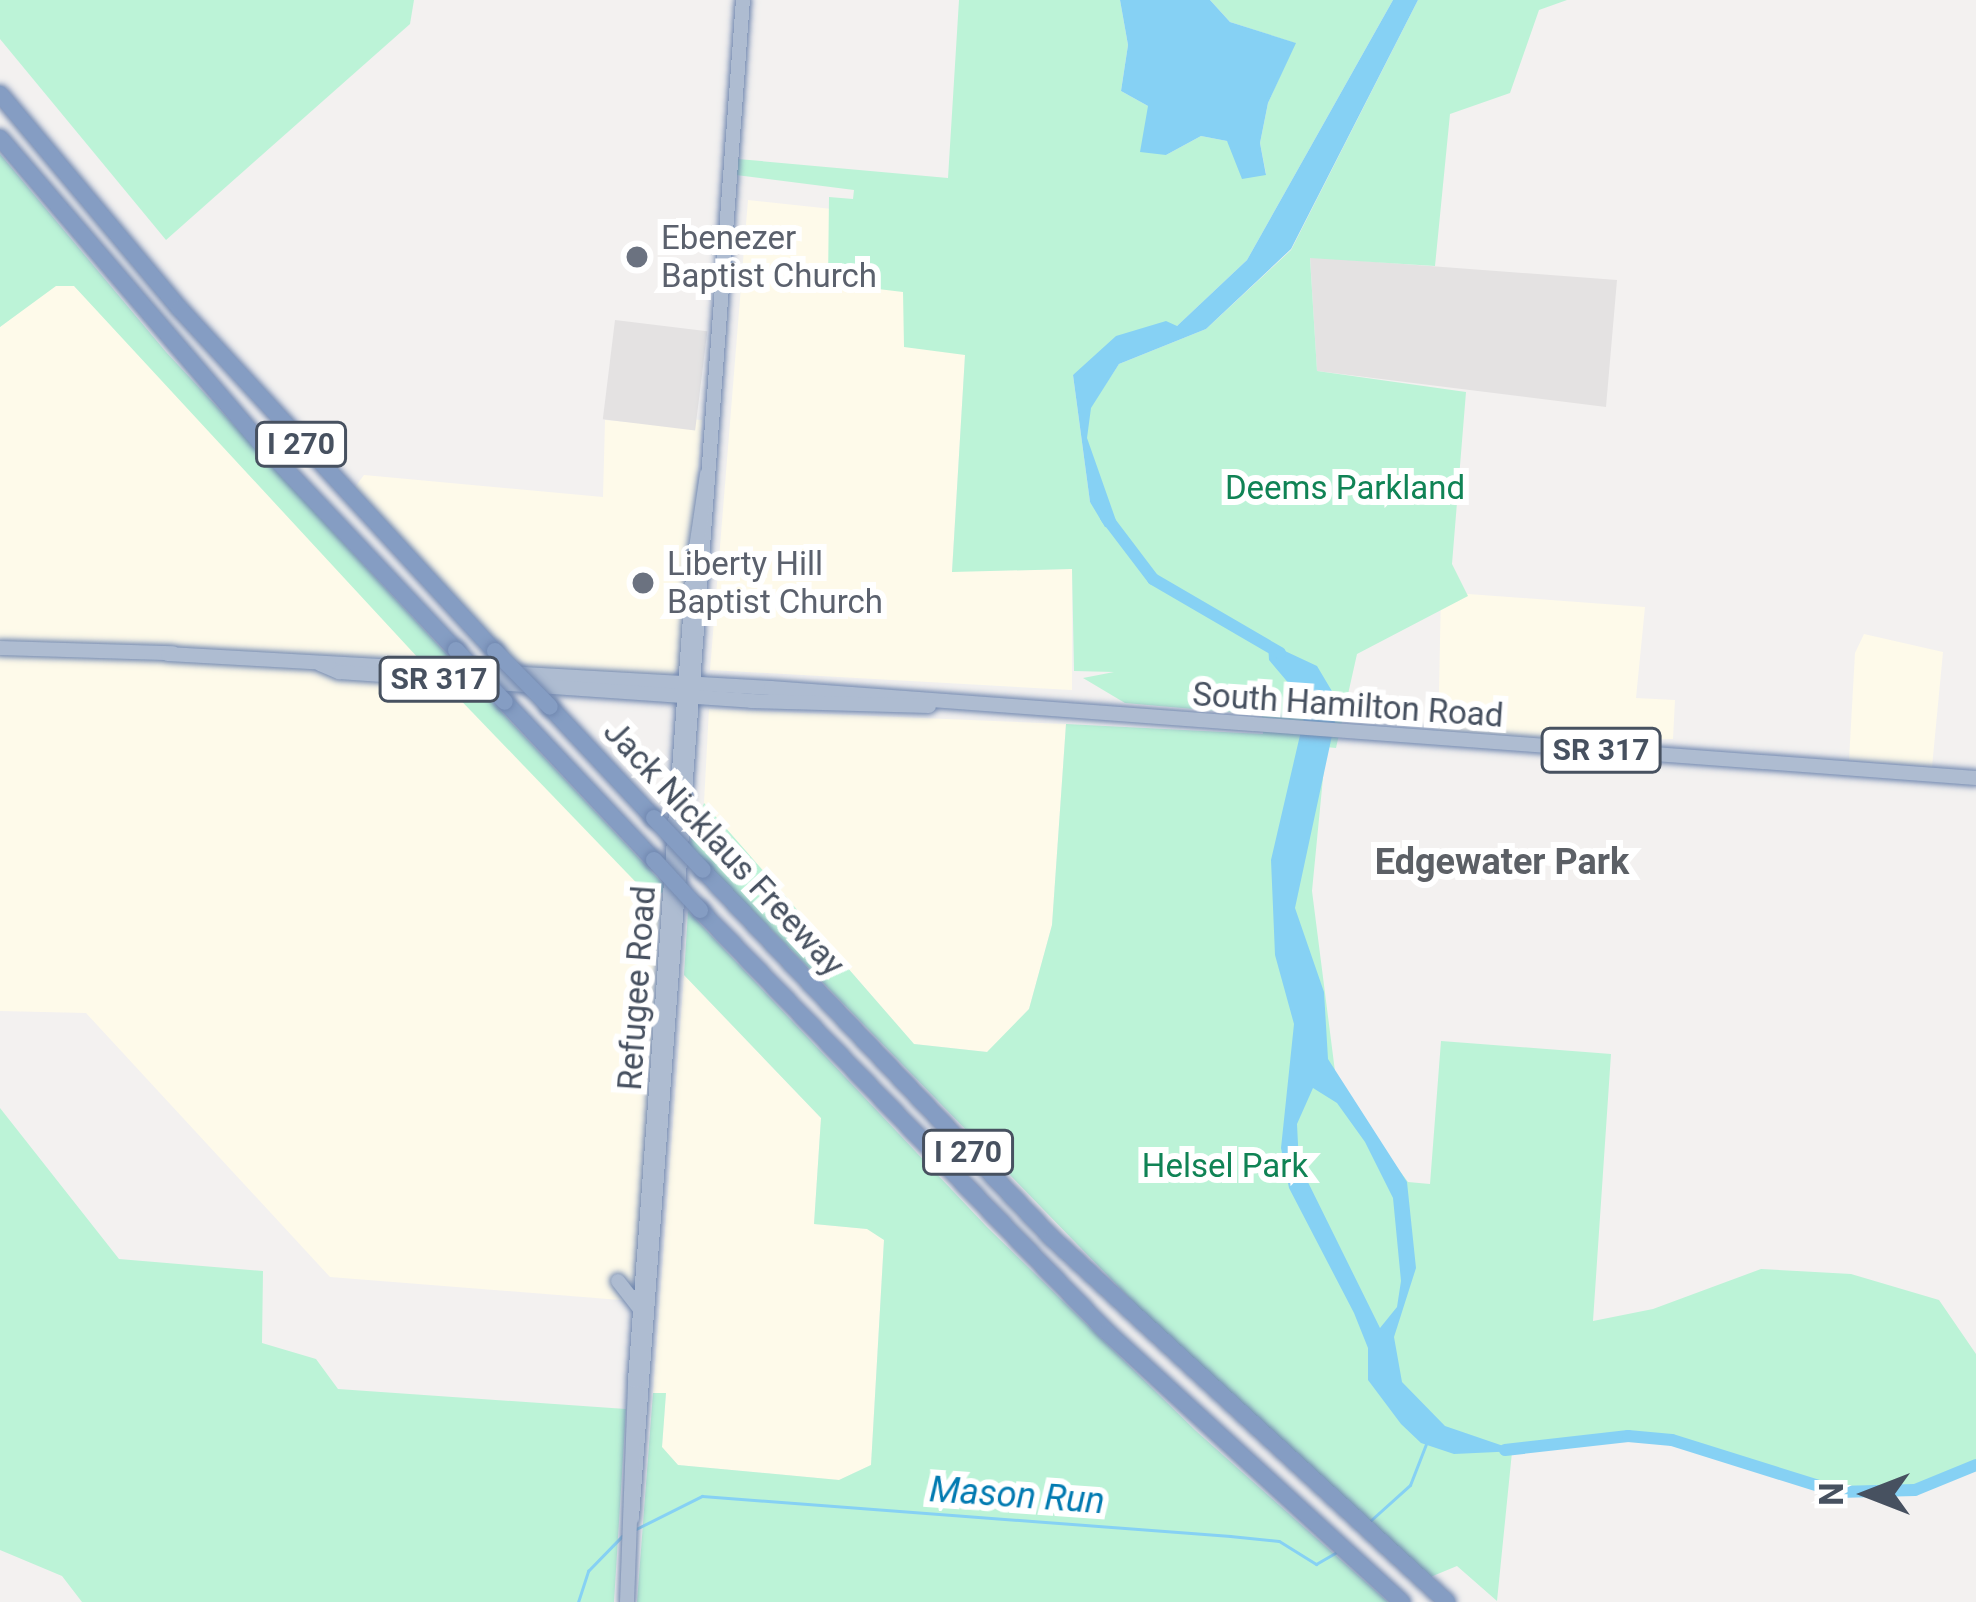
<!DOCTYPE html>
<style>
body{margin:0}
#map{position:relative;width:1976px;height:1602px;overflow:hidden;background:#f3f1f0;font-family:Roboto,sans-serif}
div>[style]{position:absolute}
.commercial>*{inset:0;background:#fefaea}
.education>*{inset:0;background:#e4e2e2;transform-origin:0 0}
.green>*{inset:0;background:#bcf3d7}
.water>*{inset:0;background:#86d1f4}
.stream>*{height:3px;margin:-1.5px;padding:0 1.5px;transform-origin:1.5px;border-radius:1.5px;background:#86d1f4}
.river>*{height:12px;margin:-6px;padding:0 6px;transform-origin:6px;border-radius:6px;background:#86d1f4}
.roads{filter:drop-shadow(0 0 3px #7087af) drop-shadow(0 0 3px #7087af)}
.major>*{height:14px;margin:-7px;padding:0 7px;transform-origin:7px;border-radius:7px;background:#aebcd1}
.highway>*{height:16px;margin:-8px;padding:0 8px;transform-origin:8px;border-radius:8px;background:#859dc3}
.bridges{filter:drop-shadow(0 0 3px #7087af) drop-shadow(0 0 3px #7087af)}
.highway-bridge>*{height:16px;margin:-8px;padding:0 8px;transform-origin:8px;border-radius:8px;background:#859dc3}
.dots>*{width:33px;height:33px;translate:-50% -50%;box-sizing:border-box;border:6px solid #fff;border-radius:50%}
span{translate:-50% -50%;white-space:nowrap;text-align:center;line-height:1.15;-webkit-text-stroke:12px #fff;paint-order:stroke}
.shield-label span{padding:3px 9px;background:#fff;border:3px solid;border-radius:9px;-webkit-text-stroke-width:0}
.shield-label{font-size:30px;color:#475160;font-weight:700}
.worship-label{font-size:33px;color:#5b616d}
.left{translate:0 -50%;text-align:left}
.park-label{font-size:33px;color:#108355}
.street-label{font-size:33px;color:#475160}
.neighbourhood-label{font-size:36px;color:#5c6066;font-weight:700}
.water-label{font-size:36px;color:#017ab1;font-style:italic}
.north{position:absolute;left:1808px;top:1434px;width:120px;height:120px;-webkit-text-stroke:9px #fff;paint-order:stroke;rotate:270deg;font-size:33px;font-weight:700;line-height:48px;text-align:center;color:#475160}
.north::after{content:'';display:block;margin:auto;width:42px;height:54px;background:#475160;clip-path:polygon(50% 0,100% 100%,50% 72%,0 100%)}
</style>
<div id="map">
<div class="commercial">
<i style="clip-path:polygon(748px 200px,832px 209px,965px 355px,952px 571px,1072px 569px,1072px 690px,710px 670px)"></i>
<i style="clip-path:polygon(56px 285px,74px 286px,654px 899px,667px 888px,633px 1301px,330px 1277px,86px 1013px,0 1011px,0 327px)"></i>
<i style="clip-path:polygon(640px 415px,702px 420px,682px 665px,670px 677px,523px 669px,353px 490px,364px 475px,603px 497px,605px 420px,638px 423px)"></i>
<i style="clip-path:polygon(1441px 592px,1645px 607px,1636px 698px,1675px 700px,1673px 739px,1632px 740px,1630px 752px,1438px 738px)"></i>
<i style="clip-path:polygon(1864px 634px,1943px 652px,1932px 767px,1849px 760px,1855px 653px)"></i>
<i style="clip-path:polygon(709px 709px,1066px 724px,1052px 925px,1029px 1009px,988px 1052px,914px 1044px,704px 803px)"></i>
<i style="clip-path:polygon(684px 975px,821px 1118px,814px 1224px,868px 1229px,884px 1239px,871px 1465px,839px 1480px,678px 1465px,662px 1447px,666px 1393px,653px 1393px)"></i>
</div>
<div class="education">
<i style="clip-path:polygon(1310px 257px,1617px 280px,1606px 407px,1317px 371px)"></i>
<i style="left:615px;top:320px;width:93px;height:100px;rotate:7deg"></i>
</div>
<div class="green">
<i style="clip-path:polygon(0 0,414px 0,410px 24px,166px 240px,0 39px)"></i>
<i style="clip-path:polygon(959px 0,1120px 0,1128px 45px,1121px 91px,1148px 106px,1166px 155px,1201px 136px,1227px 141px,1266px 174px,1260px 143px,1268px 103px,1295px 43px,1230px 22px,1210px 0,1393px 0,1247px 260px,1176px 327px,1073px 375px,1090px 502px,1118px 529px,1084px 439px,1090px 408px,1119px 364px,1206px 329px,1291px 250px,1418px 0,1567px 0,1539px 10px,1510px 93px,1450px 114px,1435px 266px,1310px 258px,1317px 371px,1466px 392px,1452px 564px,1468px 596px,1357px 654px,1336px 748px,1326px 747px,1312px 891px,1337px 1087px,1408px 1182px,1430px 1184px,1441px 1041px,1611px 1054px,1593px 1321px,1653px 1309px,1761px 1269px,1851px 1274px,1939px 1300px,1976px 1354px,1976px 1465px,1915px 1490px,1838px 1492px,1672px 1440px,1628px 1436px,1512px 1452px,1497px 1601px,1457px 1566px,1428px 1578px,1181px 1351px,689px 845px,704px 803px,914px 1044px,987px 1052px,1029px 1009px,1052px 925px,1066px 724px,1263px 734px,1262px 715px,1125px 703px,1083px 678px,1114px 672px,1074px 671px,1072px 569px,952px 572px,965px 355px,904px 347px,903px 292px,828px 283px,829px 197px,853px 199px,854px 190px,736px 175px,738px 159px,948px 178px)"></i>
<i style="clip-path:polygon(0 154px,166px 352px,454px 662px,420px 660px,74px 286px,56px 286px,0 327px)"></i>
<i style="clip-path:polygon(447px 686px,478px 687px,667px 888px,653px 900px)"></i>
<i style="clip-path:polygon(688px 911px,987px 1227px,1196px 1431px,1388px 1602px,637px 1602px,653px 1393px,666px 1393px,662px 1447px,678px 1465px,839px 1480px,871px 1465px,884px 1240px,867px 1229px,814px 1224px,821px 1118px,684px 975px)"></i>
<i style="clip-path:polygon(0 1108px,119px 1259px,263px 1271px,262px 1343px,316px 1359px,338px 1389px,626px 1409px,614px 1602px,82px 1602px,62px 1576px,0 1550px)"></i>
</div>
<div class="water">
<i style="clip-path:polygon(1120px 0,1210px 0,1230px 22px,1296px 43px,1268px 103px,1260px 143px,1266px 175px,1242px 179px,1227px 141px,1201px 136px,1166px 155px,1140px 152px,1148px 106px,1121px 91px,1128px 45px)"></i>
<i style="clip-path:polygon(1393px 0,1418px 0,1291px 249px,1206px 329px,1119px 364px,1091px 408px,1087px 438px,1119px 529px,1105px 527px,1090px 502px,1073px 375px,1116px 336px,1166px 321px,1177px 326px,1247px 260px)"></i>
<i style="clip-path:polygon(evenodd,1268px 643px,1317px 666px,1339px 703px,1295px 908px,1324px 992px,1328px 1059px,1407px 1182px,1416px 1268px,1394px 1337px,1402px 1382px,1445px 1426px,1518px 1451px,1454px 1454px,1421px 1443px,1401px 1424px,1368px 1380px,1368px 1348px,1354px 1313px,1289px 1188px,1281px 1148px,1294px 1024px,1275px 955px,1271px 860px,1307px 705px,1269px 660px,1268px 643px,1313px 1088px,1337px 1103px,1365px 1142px,1393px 1198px,1401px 1281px,1397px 1307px,1380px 1328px,1299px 1164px,1297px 1124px,1313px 1088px)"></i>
</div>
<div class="stream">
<i style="left:1370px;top:1521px;width:54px;rotate:-42deg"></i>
<i style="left:1410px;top:1485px;width:44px;rotate:-68.7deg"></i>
<i style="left:636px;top:1529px;width:74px;rotate:-26.6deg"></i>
<i style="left:702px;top:1496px;width:530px;rotate:4.33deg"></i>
<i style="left:1230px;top:1536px;width:49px;rotate:5.8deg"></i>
<i style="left:1279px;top:1541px;width:44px;rotate:31.9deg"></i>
<i style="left:1316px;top:1564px;width:24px;rotate:-30deg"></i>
<i style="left:578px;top:1602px;width:33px;rotate:-72deg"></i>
<i style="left:588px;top:1571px;width:49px;rotate:-45.8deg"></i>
</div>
<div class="river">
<i style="left:1106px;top:517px;width:78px;rotate:52.8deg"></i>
<i style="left:1153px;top:579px;width:147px;rotate:30.2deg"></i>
<i style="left:1505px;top:1450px;width:124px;rotate:-6.5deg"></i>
<i style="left:1628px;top:1436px;width:44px;rotate:5.2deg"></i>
<i style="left:1672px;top:1440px;width:174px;rotate:17.4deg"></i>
<i style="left:1838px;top:1492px;width:77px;rotate:-1.5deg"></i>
<i style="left:1915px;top:1490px;width:66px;rotate:-22.3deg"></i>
</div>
<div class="roads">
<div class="major">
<i style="left:0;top:648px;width:173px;rotate:1.7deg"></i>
<i style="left:168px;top:654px;width:604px;rotate:3.23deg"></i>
<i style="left:771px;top:688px;width:1208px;rotate:4.27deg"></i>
<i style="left:320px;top:664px;width:21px;rotate:23deg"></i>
<i style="left:339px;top:672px;width:413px;rotate:4deg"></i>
<i style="left:751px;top:701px;width:178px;rotate:1.6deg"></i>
<i style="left:618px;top:1281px;width:36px;rotate:52deg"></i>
<i style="left:632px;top:1518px;width:1522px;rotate:-85.82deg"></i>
<i style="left:627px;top:1602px;width:221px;rotate:-87.9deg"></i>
<i style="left:635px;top:1381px;width:822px;rotate:-85.88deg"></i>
<i style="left:694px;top:561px;width:88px;rotate:-81.5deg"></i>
</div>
<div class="highway">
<i style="left:0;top:94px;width:280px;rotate:50.1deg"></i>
<i style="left:180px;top:309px;width:465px;rotate:47.4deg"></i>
<i style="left:0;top:138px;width:397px;rotate:49.5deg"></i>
<i style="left:258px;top:440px;width:289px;rotate:46.7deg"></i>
<i style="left:505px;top:702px;width:217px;rotate:46.7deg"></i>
<i style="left:550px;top:707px;width:152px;rotate:46.9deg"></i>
<i style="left:703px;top:870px;width:507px;rotate:46.52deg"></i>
<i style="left:1052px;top:1238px;width:537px;rotate:42.66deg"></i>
<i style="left:700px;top:910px;width:586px;rotate:46.04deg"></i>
<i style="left:1107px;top:1332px;width:400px;rotate:42.5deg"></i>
</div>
</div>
<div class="bridges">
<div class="highway-bridge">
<i style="left:456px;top:650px;width:71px;rotate:46.7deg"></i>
<i style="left:495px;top:651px;width:78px;rotate:45.5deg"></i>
<i style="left:654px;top:818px;width:71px;rotate:46.7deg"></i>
<i style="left:654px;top:860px;width:68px;rotate:47.4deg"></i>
</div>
</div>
<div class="dots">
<i style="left:637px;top:257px;background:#6b7280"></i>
<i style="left:643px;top:583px;background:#6b7280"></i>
</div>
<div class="shield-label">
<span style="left:301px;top:444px">I 270</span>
<span style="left:439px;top:679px">SR 317</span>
<span style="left:1601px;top:750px">SR 317</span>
<span style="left:968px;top:1152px">I 270</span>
</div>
<div class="worship-label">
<span class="left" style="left:661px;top:257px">Ebenezer<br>Baptist Church</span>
<span class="left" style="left:667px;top:583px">Liberty Hill<br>Baptist Church</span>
</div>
<div class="park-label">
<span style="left:1345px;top:488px">Deems Parkland</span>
<span style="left:1225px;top:1166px">Helsel Park</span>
</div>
<div class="street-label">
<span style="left:1348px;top:705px;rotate:4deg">South Hamilton Road</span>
<span style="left:724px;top:848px;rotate:47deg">Jack Nicklaus Freeway</span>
<span style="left:637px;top:988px;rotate:-86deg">Refugee Road</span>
</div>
<div class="neighbourhood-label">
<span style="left:1502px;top:863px">Edgewater Park</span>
</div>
<div class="water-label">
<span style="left:1017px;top:1496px;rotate:4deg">Mason Run</span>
</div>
<div class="north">N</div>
</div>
